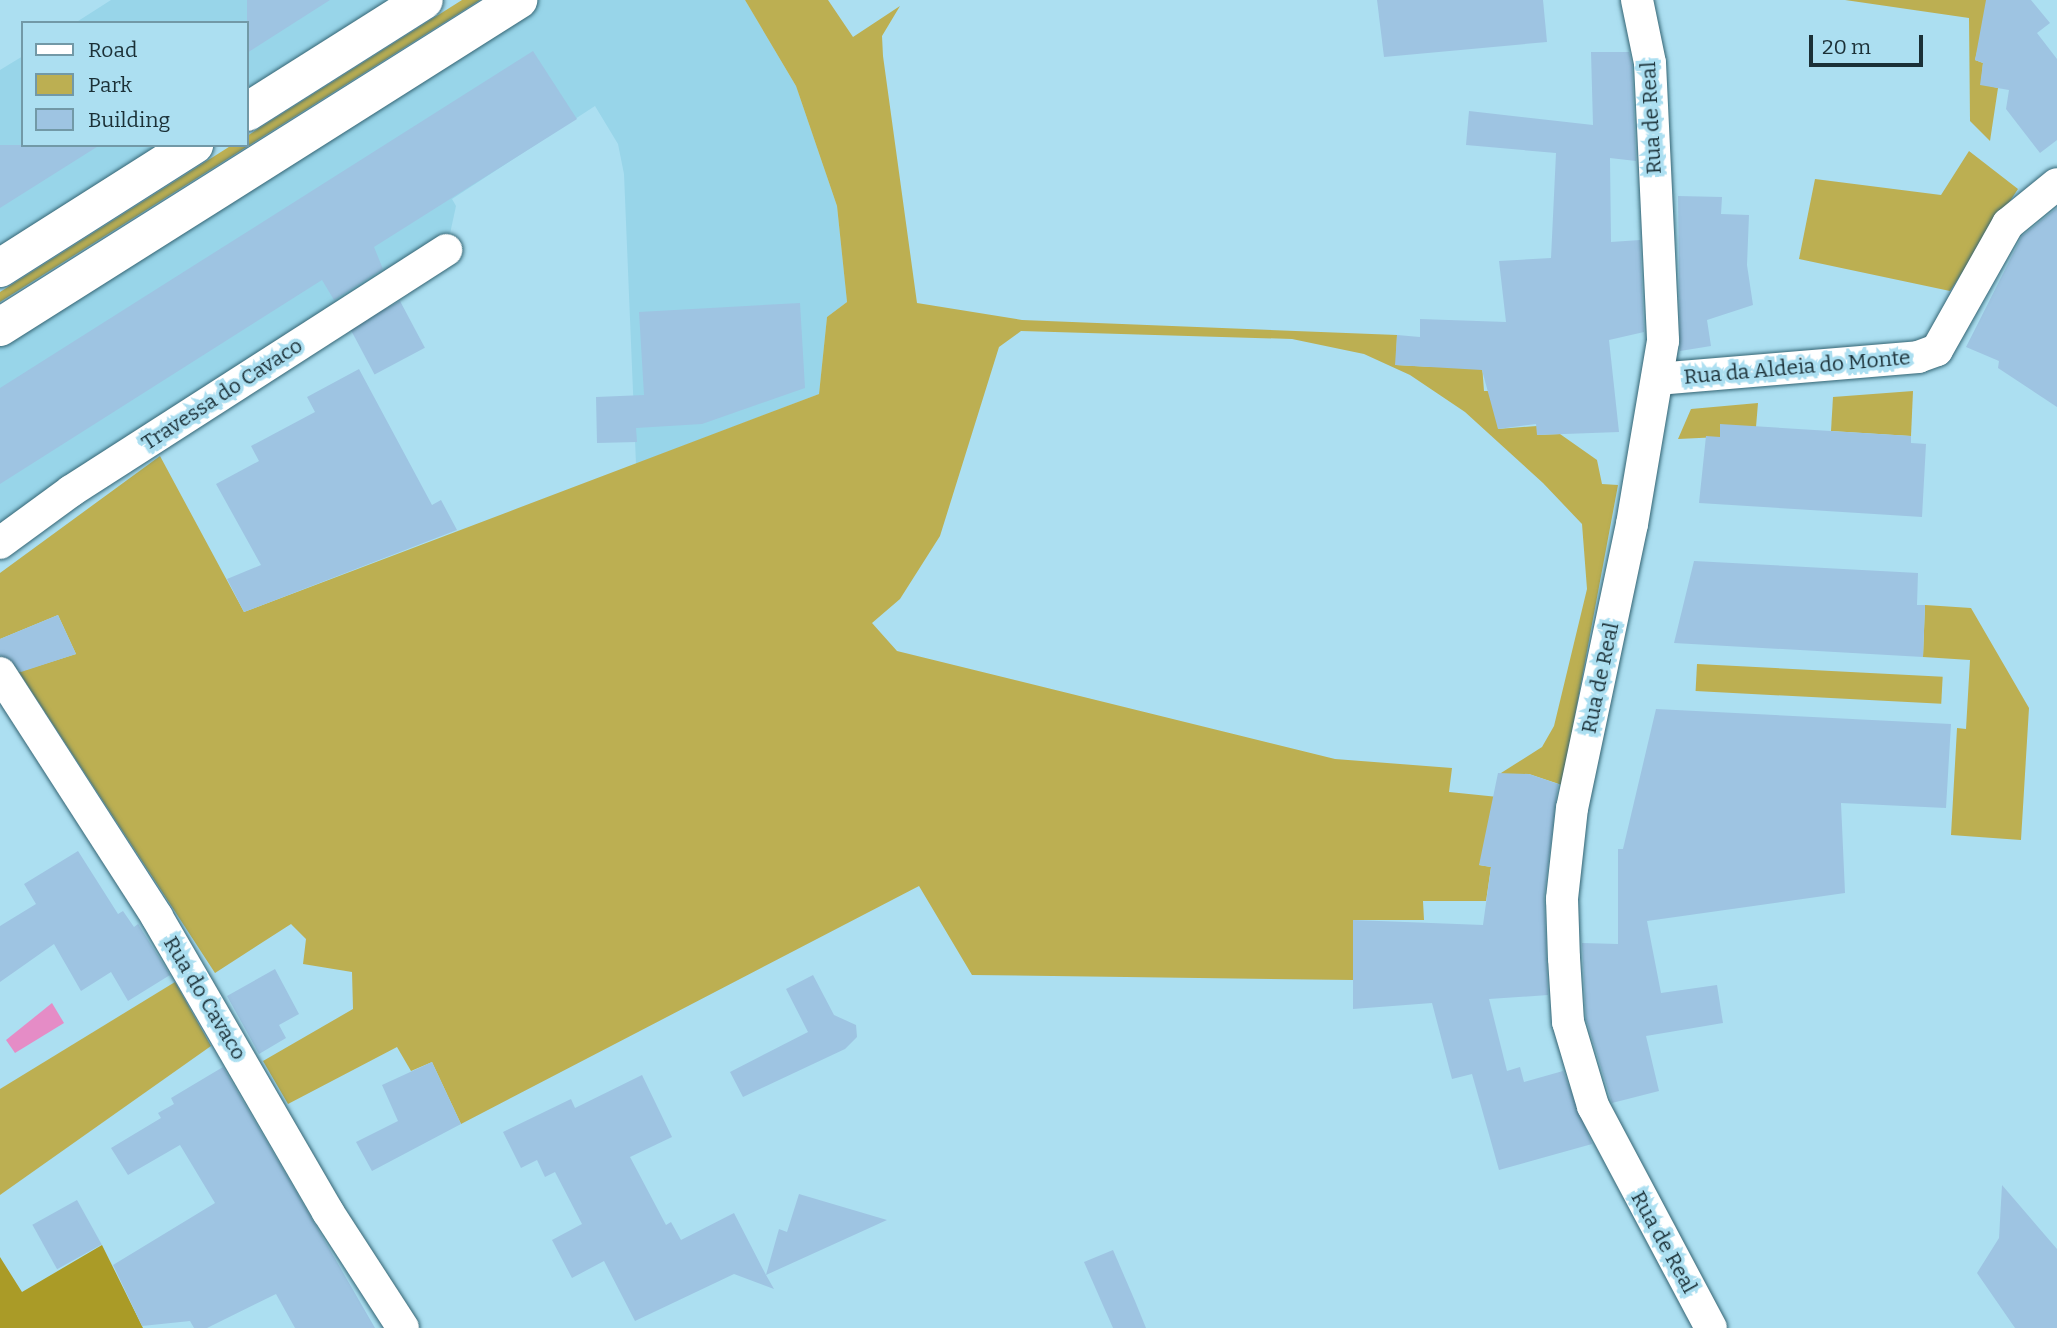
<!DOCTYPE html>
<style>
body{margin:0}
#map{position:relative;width:2057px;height:1328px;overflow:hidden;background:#acdff1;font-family:Bitter,serif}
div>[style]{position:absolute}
.built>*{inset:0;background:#98d5e9}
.green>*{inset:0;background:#bcaf52;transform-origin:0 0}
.forest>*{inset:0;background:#aa9b27}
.water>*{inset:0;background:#e58cc6}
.building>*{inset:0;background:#9ec4e2;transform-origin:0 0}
.roads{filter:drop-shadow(0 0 2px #336473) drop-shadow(0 0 2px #336473)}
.street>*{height:32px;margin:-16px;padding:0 16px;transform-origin:16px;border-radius:16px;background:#fff}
.secondary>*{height:38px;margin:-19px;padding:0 19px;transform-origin:19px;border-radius:19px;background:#fff}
span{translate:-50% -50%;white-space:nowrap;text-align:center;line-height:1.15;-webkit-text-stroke:7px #acdff1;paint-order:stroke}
.street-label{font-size:21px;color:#1b3037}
.legend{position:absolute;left:21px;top:21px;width:228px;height:126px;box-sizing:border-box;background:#acdff1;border:2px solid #7299a7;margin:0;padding:9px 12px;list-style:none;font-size:21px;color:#1b3037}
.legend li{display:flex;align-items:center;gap:14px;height:35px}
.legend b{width:35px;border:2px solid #7299a7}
.scale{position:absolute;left:1809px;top:35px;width:114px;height:32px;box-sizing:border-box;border:4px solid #1b3037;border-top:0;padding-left:9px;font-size:21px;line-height:24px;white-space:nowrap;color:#1b3037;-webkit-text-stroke:5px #acdff1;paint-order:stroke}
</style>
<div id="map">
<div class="built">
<i style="clip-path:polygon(111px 0,418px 0,247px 108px,247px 23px,75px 23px)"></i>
<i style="clip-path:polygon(527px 0,745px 0,796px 86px,837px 206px,847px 302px,827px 317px,819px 394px,636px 464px,624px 174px,618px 144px,595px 106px,452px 199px,456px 206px,448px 243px,0 538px,0 333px)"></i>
<i style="clip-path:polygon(23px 56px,23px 145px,188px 145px,0 264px,0 70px)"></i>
</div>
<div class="green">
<i style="clip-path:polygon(462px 0,480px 0,0 302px,0 292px,232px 145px,247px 145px,247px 136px)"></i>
<i style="clip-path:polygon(evenodd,745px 0,828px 0,853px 37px,900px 6px,882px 36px,883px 56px,917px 303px,1022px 320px,1397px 335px,1396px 365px,1432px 367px,1434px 337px,1480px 339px,1484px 391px,1496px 391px,1498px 429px,1537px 426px,1537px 435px,1560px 434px,1597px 460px,1602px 484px,1618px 485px,1562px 785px,1529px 774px,1479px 865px,1491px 867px,1486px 901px,1423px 901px,1424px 920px,1353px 920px,1354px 980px,972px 975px,919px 886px,461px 1124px,432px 1062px,411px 1071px,397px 1047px,288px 1104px,263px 1061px,353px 1009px,352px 972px,303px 964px,306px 939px,291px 924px,215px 973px,19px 672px,76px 654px,58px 615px,0 639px,0 573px,160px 456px,244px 612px,819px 394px,827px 317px,847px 302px,837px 206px,796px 86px,745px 0,1021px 331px,1292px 339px,1364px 354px,1410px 375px,1465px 412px,1543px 483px,1582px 524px,1587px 589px,1554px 726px,1542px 747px,1501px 773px,1498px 797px,1449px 792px,1452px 768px,1335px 759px,897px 651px,872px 623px,900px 599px,940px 536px,999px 347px,1021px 331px)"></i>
<i style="clip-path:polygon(1845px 0,1990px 0,1975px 60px,1983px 63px,1981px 84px,1998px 88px,1990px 141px,1970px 121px,1969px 18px)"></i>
<i style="clip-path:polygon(1969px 151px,2018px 189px,1950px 291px,1799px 259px,1815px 179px,1941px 195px)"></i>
<i style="clip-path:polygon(1913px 391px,1911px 436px,1831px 431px,1833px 397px)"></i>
<i style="clip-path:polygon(1758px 403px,1756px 427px,1720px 425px,1720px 437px,1678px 439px,1691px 409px)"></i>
<i style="clip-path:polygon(1925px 605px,1971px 608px,2029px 708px,2021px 840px,1951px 835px,1957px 728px,1966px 729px,1970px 660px,1923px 657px)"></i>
<i style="left:1697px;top:664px;width:246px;height:27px;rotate:3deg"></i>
<i style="clip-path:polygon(175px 982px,211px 1046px,0 1195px,0 1089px)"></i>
</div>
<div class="forest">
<i style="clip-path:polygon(102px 1245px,143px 1328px,0 1328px,0 1257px,22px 1292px)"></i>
</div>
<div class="water">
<i style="clip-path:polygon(52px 1003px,64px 1023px,15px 1053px,6px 1040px)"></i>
</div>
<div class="building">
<i style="clip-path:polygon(247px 0,330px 0,247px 53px)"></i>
<i style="clip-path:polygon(1377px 0,1543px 0,1547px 42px,1384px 57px)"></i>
<i style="clip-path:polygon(1986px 0,2031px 0,2050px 23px,2037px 33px,2057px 59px,2057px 140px,2040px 153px,2006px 109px,2009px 90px,1980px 85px,1983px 63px,1975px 60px)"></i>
<i style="clip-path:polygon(533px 51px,577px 119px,374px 247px,383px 269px,334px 300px,322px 280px,0 484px,0 388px)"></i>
<i style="clip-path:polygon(1591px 52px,1629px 52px,1632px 65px,1636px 161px,1610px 158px,1611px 242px,1640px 240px,1644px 332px,1609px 340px,1619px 432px,1537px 435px,1536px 424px,1498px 429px,1482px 370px,1395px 365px,1397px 335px,1420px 337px,1420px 319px,1506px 322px,1499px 261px,1551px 258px,1556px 153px,1466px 145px,1469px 111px,1593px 125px)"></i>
<i style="clip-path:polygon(0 145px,100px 145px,0 208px)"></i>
<i style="clip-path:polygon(1678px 196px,1722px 197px,1721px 214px,1749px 215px,1747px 265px,1753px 305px,1707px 320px,1711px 346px,1680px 351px)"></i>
<i style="clip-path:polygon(2057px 208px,2057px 407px,1998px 368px,1999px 361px,1966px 347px,2022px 236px)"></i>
<i style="left:400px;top:301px;width:53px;height:57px;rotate:62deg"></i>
<i style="clip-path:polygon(800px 303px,805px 388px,702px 424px,636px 428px,637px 442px,597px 443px,596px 397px,644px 395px,639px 312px)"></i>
<i style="clip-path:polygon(359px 369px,432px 505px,441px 500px,457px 530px,244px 612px,227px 579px,261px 565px,216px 484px,259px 461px,251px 446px,315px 412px,307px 397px)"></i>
<i style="clip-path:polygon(1720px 424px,1911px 436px,1911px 443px,1926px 444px,1922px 517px,1699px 503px,1706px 436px,1720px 437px)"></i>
<i style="clip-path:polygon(1694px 561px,1918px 573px,1917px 605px,1925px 605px,1923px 657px,1674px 643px)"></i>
<i style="clip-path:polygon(58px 615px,76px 654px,21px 672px,0 655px,0 639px)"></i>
<i style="clip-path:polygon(1656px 709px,1951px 724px,1946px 808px,1841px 803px,1845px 893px,1647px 921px,1661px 993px,1717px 985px,1723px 1023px,1646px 1036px,1659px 1091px,1612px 1103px,1586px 1019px,1582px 943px,1618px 944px,1618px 849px,1623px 849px)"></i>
<i style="clip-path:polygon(1498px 773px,1529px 774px,1558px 784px,1544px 897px,1548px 995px,1489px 999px,1507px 1071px,1520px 1067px,1524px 1082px,1563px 1071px,1592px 1144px,1499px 1170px,1472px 1074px,1452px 1079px,1432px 1003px,1353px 1009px,1353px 920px,1483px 925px,1491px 867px,1479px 865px)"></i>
<i style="clip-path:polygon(78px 851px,118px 914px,123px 911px,134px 927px,138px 924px,170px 975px,128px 1001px,111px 972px,81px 991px,54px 944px,0 982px,0 926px,36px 904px,24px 884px)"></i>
<i style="clip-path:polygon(275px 969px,299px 1014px,279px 1025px,286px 1038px,259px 1054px,227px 996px)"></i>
<i style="clip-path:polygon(813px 975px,834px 1015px,856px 1025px,857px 1037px,845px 1049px,743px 1097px,730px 1072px,808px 1032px,786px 989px)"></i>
<i style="clip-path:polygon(432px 1062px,461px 1124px,372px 1171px,356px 1142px,398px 1121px,382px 1085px)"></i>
<i style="clip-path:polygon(223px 1067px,337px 1262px,375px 1328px,295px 1328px,276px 1294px,207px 1328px,194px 1328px,190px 1321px,142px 1326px,113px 1265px,215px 1203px,180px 1145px,128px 1175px,111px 1148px,161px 1118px,158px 1113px,174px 1104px,171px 1098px)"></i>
<i style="clip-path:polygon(642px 1075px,672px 1137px,630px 1157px,666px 1225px,671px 1222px,681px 1240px,734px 1213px,766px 1275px,779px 1229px,787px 1232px,799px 1194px,887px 1220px,766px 1275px,774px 1289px,734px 1274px,635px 1321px,604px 1261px,572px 1278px,552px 1240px,582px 1224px,555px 1172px,545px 1177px,537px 1160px,521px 1168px,503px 1132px,571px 1099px,575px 1108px)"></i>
<i style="clip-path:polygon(2002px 1185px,2057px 1249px,2057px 1328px,2015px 1328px,1977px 1273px,1999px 1238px)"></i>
<i style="left:77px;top:1200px;width:51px;height:51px;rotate:61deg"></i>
<i style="clip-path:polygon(1113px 1250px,1135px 1301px,1146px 1328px,1113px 1328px,1084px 1262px)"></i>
</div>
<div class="roads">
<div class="street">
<i style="left:1637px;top:0;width:64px;rotate:78.3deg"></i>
<i style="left:1650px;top:63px;width:278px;rotate:87.3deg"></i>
<i style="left:1663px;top:341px;width:186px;rotate:99.6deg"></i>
<i style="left:1632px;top:524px;width:290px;rotate:101.9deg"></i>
<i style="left:1572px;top:808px;width:92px;rotate:96.3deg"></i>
<i style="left:1562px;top:899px;width:59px;rotate:88.1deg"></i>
<i style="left:1564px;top:958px;width:64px;rotate:86.4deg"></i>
<i style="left:1568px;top:1022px;width:88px;rotate:73.4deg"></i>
<i style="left:1593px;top:1106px;width:251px;rotate:62deg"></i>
<i style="left:1657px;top:379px;width:262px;rotate:-4.8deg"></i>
<i style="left:1918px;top:357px;width:20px;rotate:-20deg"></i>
<i style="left:1937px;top:350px;width:145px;rotate:-60.6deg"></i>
<i style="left:2008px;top:224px;width:63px;rotate:-39.2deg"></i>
<i style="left:0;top:543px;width:88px;rotate:-36.2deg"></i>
<i style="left:71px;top:491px;width:446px;rotate:-32.7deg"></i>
<i style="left:0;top:673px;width:290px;rotate:57.2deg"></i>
<i style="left:157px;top:917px;width:341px;rotate:59.9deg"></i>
<i style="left:328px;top:1212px;width:138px;rotate:57.1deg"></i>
</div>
<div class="secondary">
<i style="left:247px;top:112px;width:209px;rotate:-32.3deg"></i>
<i style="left:0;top:268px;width:230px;rotate:-32.4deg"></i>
<i style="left:0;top:327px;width:613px;rotate:-32.26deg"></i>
</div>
</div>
<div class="street-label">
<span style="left:1651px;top:118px;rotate:-93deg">Rua de Real</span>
<span style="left:1797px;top:367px;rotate:-5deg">Rua da Aldeia do Monte</span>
<span style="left:222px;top:394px;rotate:-33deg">Travessa do Cavaco</span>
<span style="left:1600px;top:678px;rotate:-78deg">Rua de Real</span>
<span style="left:205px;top:998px;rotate:59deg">Rua do Cavaco</span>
<span style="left:1664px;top:1242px;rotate:61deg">Rua de Real</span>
</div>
<ul class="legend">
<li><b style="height:9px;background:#fff"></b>Road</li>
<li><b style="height:19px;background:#bcaf52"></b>Park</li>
<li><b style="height:19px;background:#9ec4e2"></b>Building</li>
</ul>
<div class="scale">20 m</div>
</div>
